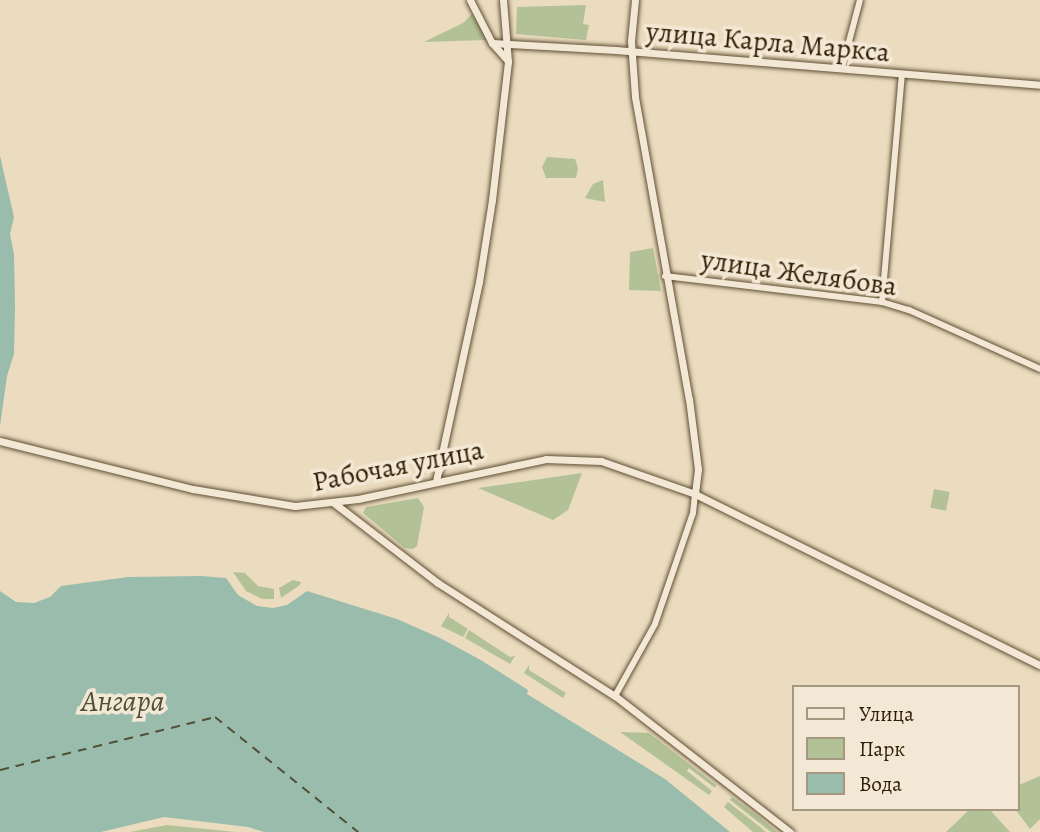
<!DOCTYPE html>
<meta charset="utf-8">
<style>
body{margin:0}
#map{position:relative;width:1040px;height:832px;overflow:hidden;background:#ebdcbf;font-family:Alegreya,serif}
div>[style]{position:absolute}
.green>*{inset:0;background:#b2c296;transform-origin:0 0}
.water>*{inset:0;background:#99bcac}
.ferry>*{height:2px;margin-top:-1px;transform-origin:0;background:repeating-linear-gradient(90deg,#514f36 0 9px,transparent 0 16px)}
.roads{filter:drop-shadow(0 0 2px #604f33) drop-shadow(0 0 2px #604f33)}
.tertiary>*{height:6px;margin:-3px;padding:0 3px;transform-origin:3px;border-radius:3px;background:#f2e8d5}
.secondary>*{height:7px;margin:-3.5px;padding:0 3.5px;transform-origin:3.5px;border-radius:3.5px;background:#f2e8d5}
span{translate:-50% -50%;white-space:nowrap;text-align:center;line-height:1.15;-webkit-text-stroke:7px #f2e8d5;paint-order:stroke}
.street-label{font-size:28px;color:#322004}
.water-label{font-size:30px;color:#514f36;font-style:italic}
.legend{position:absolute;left:792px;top:685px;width:228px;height:126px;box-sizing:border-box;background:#f2e8d5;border:2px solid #a59881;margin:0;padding:9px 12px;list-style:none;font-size:21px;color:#322004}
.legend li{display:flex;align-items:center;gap:14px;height:35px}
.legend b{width:35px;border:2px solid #a59881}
</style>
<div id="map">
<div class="green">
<i style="clip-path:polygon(586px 5px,583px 24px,589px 25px,586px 40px,516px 34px,517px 7px)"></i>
<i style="clip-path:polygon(472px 14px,487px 40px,424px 42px,463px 23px)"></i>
<i style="clip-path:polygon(547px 157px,575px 159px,578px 168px,576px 178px,546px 178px,542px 167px)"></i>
<i style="clip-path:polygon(603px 180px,605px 202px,585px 198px,593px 184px)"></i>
<i style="clip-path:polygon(653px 248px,661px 291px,629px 290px,630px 252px)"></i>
<i style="clip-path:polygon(582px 473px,568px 510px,553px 520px,478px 488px)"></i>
<i style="left:934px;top:489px;width:16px;height:19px;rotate:11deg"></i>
<i style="clip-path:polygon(418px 498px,424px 507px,417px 546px,413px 549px,405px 548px,363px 513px,366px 507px)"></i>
<i style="clip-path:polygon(233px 572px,245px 573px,258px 586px,274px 589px,274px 599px,262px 599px,246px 591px)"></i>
<i style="clip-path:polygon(293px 580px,301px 582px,300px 585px,281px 598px,279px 588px)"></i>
<i style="clip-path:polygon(449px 613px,449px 617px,468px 629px,463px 637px,441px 626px)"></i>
<i style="clip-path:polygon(469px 630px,510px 657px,515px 656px,510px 664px,465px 638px)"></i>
<i style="clip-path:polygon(529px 665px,529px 670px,566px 693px,563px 698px,524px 673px)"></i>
<i style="clip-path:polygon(620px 732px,649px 733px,716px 785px,715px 788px,689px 768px,687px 771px,712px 791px,709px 795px)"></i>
<i style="clip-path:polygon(1040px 776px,1040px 819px,1030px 829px,1015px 809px,1017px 786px)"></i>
<i style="clip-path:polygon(732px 797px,759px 817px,777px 832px,771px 832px,730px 800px)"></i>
<i style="clip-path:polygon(728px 802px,760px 827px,766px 832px,753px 832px,724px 807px)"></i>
<i style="clip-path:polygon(970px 809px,990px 810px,1010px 832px,946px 832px)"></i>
<i style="clip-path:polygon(167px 825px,236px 832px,130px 832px)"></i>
</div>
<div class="water">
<i style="clip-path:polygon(0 156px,14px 217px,10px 234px,14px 254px,15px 306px,14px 354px,7px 376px,0 426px)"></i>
<i style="clip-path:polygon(201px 576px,226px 578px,238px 595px,257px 606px,273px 608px,287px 605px,307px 591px,397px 619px,440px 638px,479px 659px,528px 690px,527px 694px,553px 710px,665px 779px,730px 832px,264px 832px,248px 827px,164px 817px,101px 832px,0 832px,0 591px,16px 602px,34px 603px,50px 597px,61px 586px,128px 577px)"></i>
</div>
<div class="ferry">
<i style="left:0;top:770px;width:221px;rotate:-13.8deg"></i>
<i style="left:215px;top:717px;width:184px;rotate:38.8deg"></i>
</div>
<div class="roads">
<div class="tertiary">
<i style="left:842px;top:68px;width:70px;rotate:-75.2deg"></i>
<i style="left:665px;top:276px;width:219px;rotate:6.8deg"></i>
<i style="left:882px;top:302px;width:28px;rotate:17deg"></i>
<i style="left:909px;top:310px;width:144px;rotate:24.2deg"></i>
<i style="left:882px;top:302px;width:229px;rotate:-85deg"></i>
<i style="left:615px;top:696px;width:82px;rotate:-60.9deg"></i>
<i style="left:655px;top:624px;width:117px;rotate:-71.1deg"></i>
<i style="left:693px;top:513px;width:19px;rotate:-84deg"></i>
</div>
<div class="secondary">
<i style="left:470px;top:0;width:48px;rotate:62.9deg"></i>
<i style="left:492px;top:43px;width:24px;rotate:48deg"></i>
<i style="left:635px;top:0;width:41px;rotate:95.6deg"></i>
<i style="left:631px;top:41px;width:56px;rotate:85.9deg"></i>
<i style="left:635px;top:97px;width:307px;rotate:79.9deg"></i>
<i style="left:689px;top:399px;width:71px;rotate:82.7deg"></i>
<i style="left:698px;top:469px;width:25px;rotate:97deg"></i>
<i style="left:492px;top:43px;width:124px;rotate:3.2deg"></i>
<i style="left:616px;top:50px;width:425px;rotate:4.7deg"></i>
<i style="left:0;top:441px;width:199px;rotate:14deg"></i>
<i style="left:193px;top:489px;width:103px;rotate:9.5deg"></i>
<i style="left:295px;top:506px;width:63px;rotate:-6.3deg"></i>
<i style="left:358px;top:499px;width:192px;rotate:-12deg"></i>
<i style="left:546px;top:459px;width:55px;rotate:2.1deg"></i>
<i style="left:601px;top:461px;width:100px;rotate:19.3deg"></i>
<i style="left:695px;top:494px;width:385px;rotate:26.4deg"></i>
<i style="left:436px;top:481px;width:204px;rotate:-77.8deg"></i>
<i style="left:479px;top:282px;width:83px;rotate:-81deg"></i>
<i style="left:492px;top:200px;width:139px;rotate:-83.4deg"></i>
<i style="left:508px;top:62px;width:62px;rotate:-94.6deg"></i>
<i style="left:334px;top:503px;width:131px;rotate:37.6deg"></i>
<i style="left:438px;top:583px;width:210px;rotate:32.6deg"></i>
<i style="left:615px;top:696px;width:222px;rotate:37.9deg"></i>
</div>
</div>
<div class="street-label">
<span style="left:768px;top:42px;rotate:5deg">улица Карла Маркса</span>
<span style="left:799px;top:273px;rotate:8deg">улица Желябова</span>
<span style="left:398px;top:466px;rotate:-11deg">Рабочая улица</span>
</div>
<div class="water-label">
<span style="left:123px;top:701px">Ангара</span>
</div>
<ul class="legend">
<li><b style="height:9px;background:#f2e8d5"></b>Улица</li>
<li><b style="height:19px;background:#b2c296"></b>Парк</li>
<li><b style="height:19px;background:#99bcac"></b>Вода</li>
</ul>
</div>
